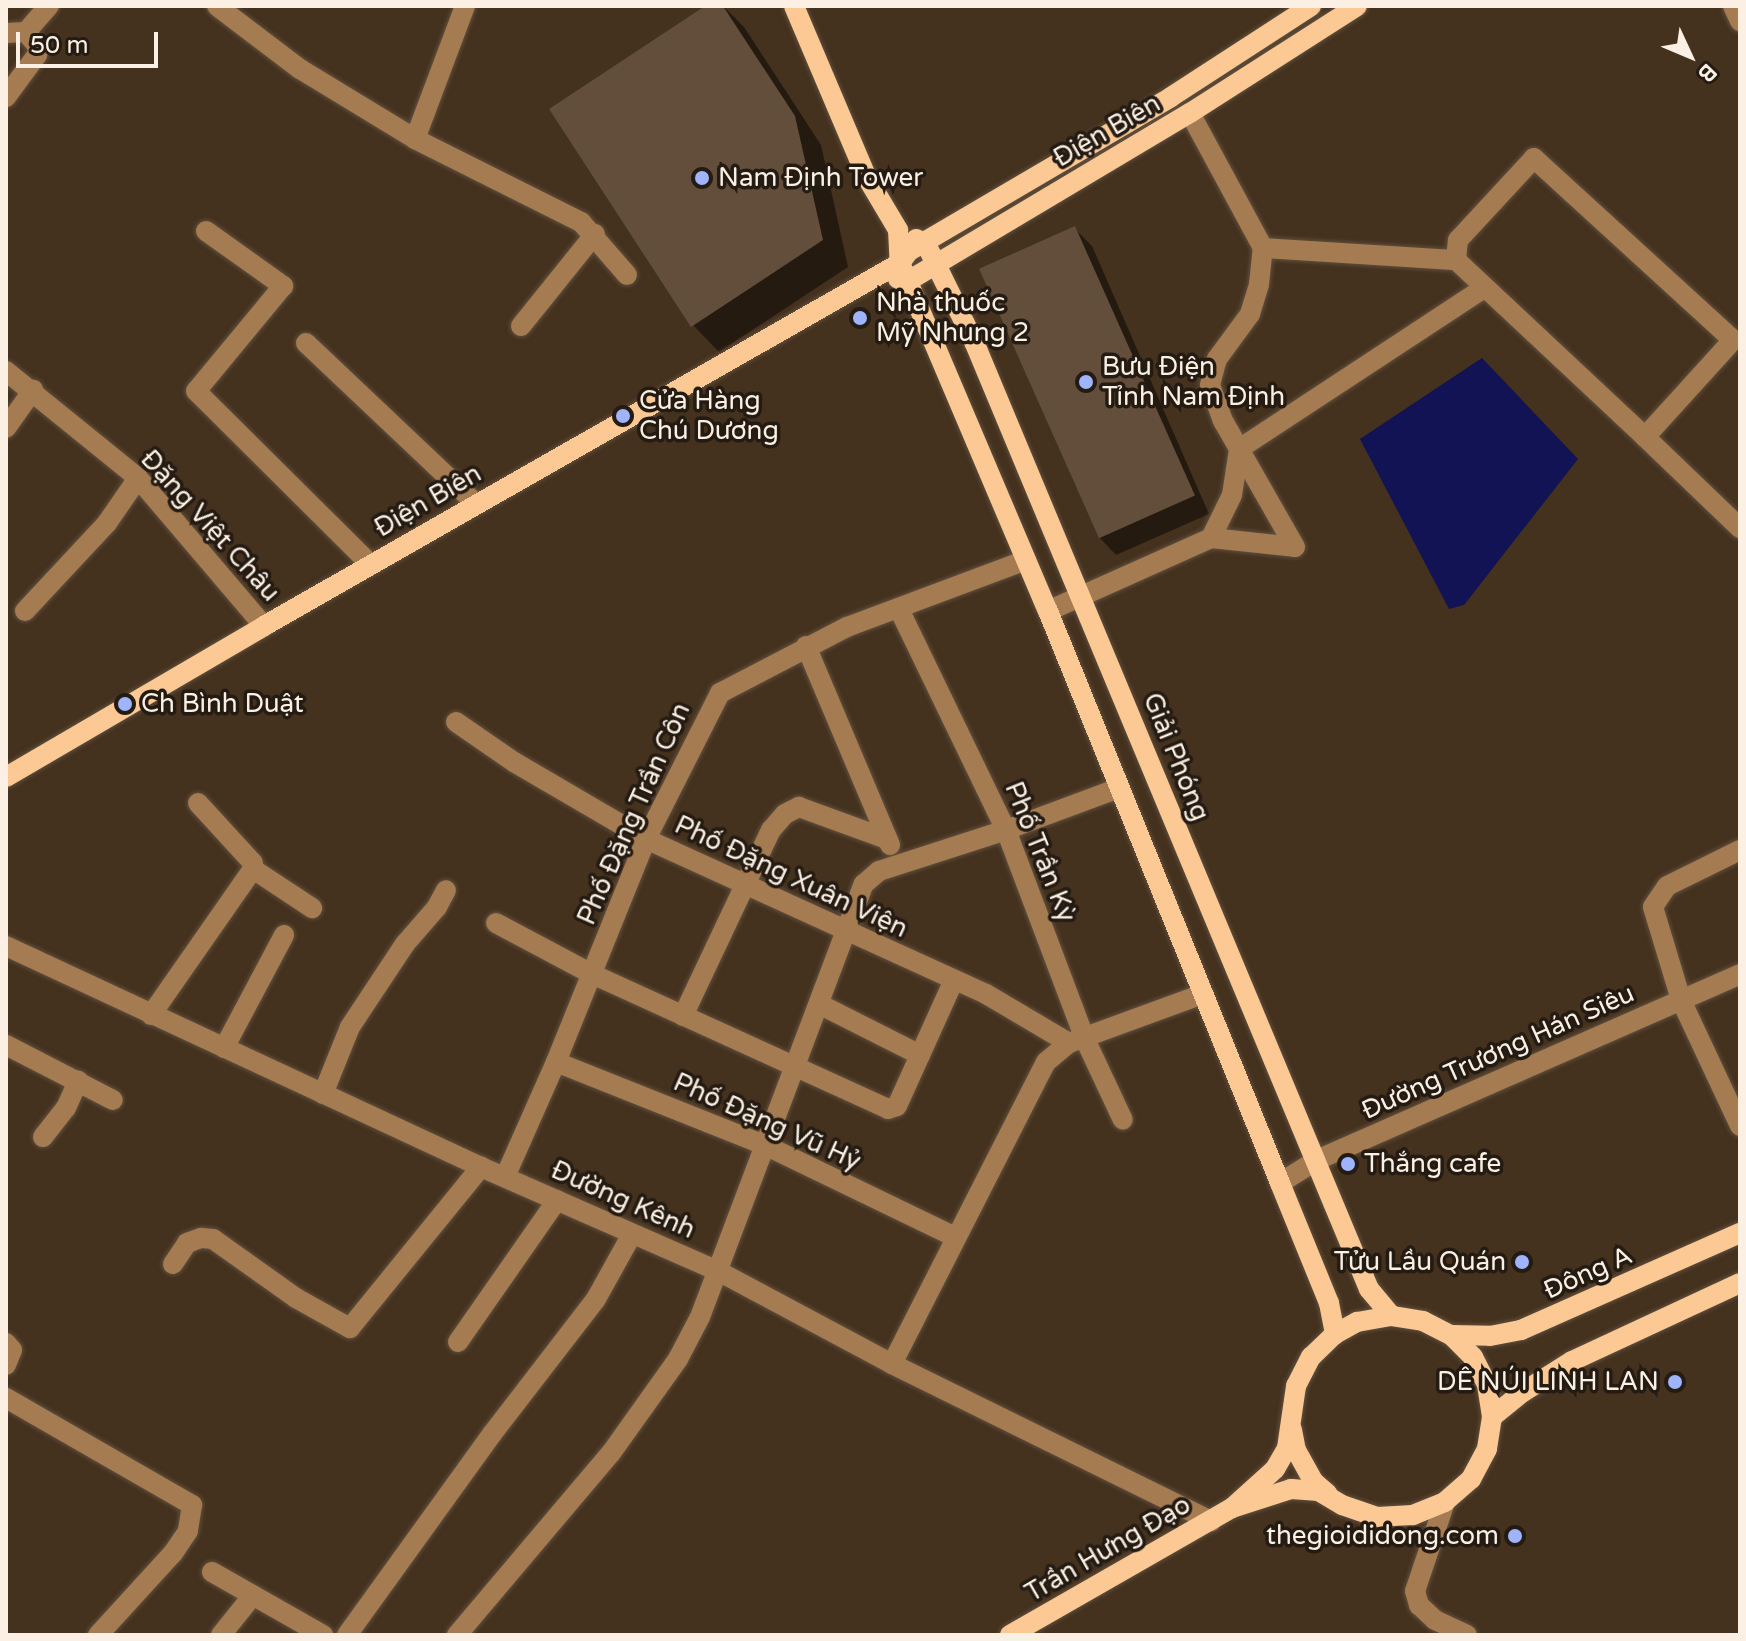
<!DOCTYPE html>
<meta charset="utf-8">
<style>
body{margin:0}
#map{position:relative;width:1746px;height:1641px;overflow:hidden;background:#44311e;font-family:"Varela Round",sans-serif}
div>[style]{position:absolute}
.water>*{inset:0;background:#111354}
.shadow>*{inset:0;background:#0007}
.building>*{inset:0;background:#624e3a;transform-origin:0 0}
.roads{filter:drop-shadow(0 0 2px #61503e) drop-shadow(0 0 2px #61503e)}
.minor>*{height:20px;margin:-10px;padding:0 10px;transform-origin:10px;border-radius:10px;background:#a57b51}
.major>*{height:20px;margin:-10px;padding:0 10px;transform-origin:10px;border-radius:10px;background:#fcc995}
.dots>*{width:22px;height:22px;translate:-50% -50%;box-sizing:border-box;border:4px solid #241b13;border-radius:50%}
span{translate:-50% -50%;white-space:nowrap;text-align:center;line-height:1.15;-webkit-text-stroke:7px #241b13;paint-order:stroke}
.street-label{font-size:26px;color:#fcf0e4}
.poi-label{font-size:26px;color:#fcf0e4}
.left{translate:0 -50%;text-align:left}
.right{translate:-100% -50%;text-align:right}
.frame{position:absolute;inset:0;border:8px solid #fcf0e4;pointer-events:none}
.north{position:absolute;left:1650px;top:16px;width:80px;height:80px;-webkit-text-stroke:6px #241b13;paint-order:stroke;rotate:134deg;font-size:22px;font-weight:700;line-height:32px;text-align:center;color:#fcf0e4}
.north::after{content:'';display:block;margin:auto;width:28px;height:36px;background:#fcf0e4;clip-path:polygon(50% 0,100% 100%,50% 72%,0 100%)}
.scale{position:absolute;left:16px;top:32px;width:142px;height:36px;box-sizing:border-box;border:4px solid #fcf0e4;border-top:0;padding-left:10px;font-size:24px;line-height:28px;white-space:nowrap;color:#fcf0e4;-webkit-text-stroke:6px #241b13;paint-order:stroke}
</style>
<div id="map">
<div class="water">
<i style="clip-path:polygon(1482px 358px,1578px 459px,1464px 605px,1449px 609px,1360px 439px)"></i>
</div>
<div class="shadow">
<i style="clip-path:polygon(709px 6px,723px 6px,744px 27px,821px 145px,848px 267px,719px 352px,693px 325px)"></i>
<i style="clip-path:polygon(1074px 228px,1092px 246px,1209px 514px,1116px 555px,1099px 537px)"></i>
</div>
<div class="building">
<i style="clip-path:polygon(705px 6px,723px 6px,795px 116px,823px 240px,691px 327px,549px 109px)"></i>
<i style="left:1075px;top:226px;width:295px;height:105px;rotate:66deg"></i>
</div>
<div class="roads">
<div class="minor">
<i style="left:217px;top:6px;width:104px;rotate:37.2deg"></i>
<i style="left:300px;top:69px;width:135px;rotate:31.3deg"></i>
<i style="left:415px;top:139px;width:186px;rotate:26.6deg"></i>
<i style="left:581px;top:222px;width:70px;rotate:49deg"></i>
<i style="left:1733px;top:6px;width:17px;rotate:65deg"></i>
<i style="left:6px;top:33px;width:20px;rotate:-3deg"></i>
<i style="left:26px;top:32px;width:35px;rotate:-49deg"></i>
<i style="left:6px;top:97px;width:52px;rotate:-53.6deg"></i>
<i style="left:37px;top:55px;width:7px;rotate:-74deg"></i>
<i style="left:39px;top:48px;width:21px;rotate:-129deg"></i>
<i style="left:415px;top:139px;width:142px;rotate:-69.4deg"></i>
<i style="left:206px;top:231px;width:95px;rotate:35.5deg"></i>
<i style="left:283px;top:286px;width:136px;rotate:129.6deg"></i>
<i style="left:196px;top:391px;width:247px;rotate:44.8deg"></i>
<i style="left:1263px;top:248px;width:193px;rotate:3.6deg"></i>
<i style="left:1456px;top:260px;width:259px;rotate:43.1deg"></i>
<i style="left:1645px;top:437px;width:131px;rotate:-47.8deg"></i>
<i style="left:1733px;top:340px;width:270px;rotate:-137.6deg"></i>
<i style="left:1534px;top:158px;width:112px;rotate:132.8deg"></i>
<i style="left:1458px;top:240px;width:20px;rotate:96deg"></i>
<i style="left:521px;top:326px;width:118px;rotate:-51.2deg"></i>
<i style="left:306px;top:343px;width:234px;rotate:43.4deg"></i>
<i style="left:6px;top:371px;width:170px;rotate:39deg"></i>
<i style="left:138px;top:478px;width:194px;rotate:49.6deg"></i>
<i style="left:6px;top:428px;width:47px;rotate:-54.6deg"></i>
<i style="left:1645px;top:437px;width:132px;rotate:43.8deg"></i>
<i style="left:1211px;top:538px;width:48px;rotate:-64deg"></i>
<i style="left:1232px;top:495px;width:47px;rotate:-81.3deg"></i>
<i style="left:1239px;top:449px;width:292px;rotate:-33.3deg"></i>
<i style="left:899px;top:609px;width:246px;rotate:64.2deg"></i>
<i style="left:1006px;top:830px;width:223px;rotate:69.3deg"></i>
<i style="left:1085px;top:1039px;width:89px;rotate:64.9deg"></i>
<i style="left:25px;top:611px;width:120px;rotate:-47deg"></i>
<i style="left:107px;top:523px;width:55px;rotate:-55.4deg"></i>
<i style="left:1048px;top:611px;width:179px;rotate:-24.1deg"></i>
<i style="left:1211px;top:538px;width:84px;rotate:6.1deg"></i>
<i style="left:1295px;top:547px;width:145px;rotate:-119.7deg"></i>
<i style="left:1223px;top:421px;width:38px;rotate:-110deg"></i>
<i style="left:1210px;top:385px;width:27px;rotate:-75deg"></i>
<i style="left:1217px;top:359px;width:56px;rotate:-53.7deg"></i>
<i style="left:1250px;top:314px;width:31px;rotate:-73deg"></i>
<i style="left:1259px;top:284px;width:36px;rotate:-84deg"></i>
<i style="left:1263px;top:248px;width:153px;rotate:-118.4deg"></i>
<i style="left:806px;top:646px;width:216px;rotate:67.1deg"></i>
<i style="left:456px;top:722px;width:70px;rotate:34.6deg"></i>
<i style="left:514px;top:762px;width:153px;rotate:30.3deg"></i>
<i style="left:646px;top:839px;width:374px;rotate:24.5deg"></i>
<i style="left:986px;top:994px;width:96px;rotate:30.6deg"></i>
<i style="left:198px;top:803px;width:81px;rotate:47.5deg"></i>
<i style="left:253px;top:863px;width:6px;rotate:90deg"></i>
<i style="left:253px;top:869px;width:71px;rotate:33.5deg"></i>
<i style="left:1740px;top:850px;width:81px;rotate:153.7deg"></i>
<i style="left:1667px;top:886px;width:25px;rotate:124deg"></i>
<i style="left:1653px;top:907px;width:97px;rotate:73.2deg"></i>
<i style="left:1681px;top:1000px;width:139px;rotate:64.9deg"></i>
<i style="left:496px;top:923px;width:109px;rotate:28deg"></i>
<i style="left:592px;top:974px;width:325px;rotate:24.5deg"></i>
<i style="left:888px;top:1109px;width:9px;rotate:-18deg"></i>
<i style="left:897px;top:1106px;width:136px;rotate:-65.7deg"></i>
<i style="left:6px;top:946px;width:524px;rotate:24.95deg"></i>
<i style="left:481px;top:1167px;width:259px;rotate:23.7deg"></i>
<i style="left:718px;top:1271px;width:197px;rotate:28.1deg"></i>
<i style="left:892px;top:1364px;width:356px;rotate:26.2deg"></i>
<i style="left:821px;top:1005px;width:111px;rotate:26.8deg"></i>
<i style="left:151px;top:1015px;width:178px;rotate:-55.1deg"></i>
<i style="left:683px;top:1016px;width:206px;rotate:-64.7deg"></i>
<i style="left:771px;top:830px;width:21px;rotate:-49deg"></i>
<i style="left:785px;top:814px;width:16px;rotate:-27deg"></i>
<i style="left:799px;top:807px;width:94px;rotate:20deg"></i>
<i style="left:6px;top:1045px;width:120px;rotate:27.2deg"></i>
<i style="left:224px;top:1048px;width:128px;rotate:-62deg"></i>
<i style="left:556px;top:1062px;width:225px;rotate:21.7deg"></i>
<i style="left:765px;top:1145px;width:211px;rotate:25.8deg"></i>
<i style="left:323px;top:1094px;width:72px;rotate:-68.1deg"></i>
<i style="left:350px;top:1027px;width:100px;rotate:-56.5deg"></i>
<i style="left:405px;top:944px;width:49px;rotate:-49.1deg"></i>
<i style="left:437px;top:907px;width:19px;rotate:-62deg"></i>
<i style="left:43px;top:1137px;width:37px;rotate:-52deg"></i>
<i style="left:66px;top:1108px;width:30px;rotate:-66deg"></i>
<i style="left:505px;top:1177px;width:126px;rotate:-66.1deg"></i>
<i style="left:556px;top:1062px;width:240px;rotate:-68deg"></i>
<i style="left:646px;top:839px;width:164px;rotate:-63.1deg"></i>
<i style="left:720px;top:693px;width:143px;rotate:-27.5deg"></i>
<i style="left:847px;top:627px;width:191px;rotate:-20.5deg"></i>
<i style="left:1280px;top:1183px;width:44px;rotate:-31.9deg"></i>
<i style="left:1317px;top:1160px;width:462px;rotate:-23.7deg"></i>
<i style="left:173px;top:1264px;width:25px;rotate:-56deg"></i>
<i style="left:187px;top:1243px;width:15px;rotate:-20deg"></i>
<i style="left:201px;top:1238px;width:12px;rotate:5deg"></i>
<i style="left:213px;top:1239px;width:102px;rotate:35.4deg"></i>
<i style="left:296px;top:1298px;width:62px;rotate:29.1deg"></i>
<i style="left:350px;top:1328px;width:208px;rotate:-50.9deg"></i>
<i style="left:458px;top:1342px;width:173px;rotate:-55.1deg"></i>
<i style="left:6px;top:1343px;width:9px;rotate:49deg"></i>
<i style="left:12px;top:1350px;width:16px;rotate:112deg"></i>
<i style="left:892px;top:1364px;width:339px;rotate:-63deg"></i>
<i style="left:1046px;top:1062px;width:30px;rotate:-40deg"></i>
<i style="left:1069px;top:1043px;width:143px;rotate:-20.1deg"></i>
<i style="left:6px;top:1398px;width:215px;rotate:29.9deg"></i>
<i style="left:192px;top:1505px;width:26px;rotate:99deg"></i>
<i style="left:188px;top:1531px;width:27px;rotate:124deg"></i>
<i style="left:173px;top:1553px;width:111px;rotate:132.4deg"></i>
<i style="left:1445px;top:1502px;width:94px;rotate:108.6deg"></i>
<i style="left:1415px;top:1591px;width:15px;rotate:74deg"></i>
<i style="left:1419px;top:1605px;width:22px;rotate:43deg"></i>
<i style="left:1435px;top:1620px;width:35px;rotate:25deg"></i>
<i style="left:212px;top:1572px;width:128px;rotate:29.6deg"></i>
<i style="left:221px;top:1635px;width:51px;rotate:-51.3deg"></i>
<i style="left:347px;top:1635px;width:248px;rotate:-54.2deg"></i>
<i style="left:492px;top:1434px;width:170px;rotate:-52.4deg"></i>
<i style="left:596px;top:1299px;width:74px;rotate:-61deg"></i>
<i style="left:457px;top:1635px;width:238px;rotate:-49.8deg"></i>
<i style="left:611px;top:1453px;width:115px;rotate:-54.5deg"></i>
<i style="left:678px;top:1359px;width:47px;rotate:-62.4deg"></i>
<i style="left:700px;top:1317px;width:463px;rotate:-69.3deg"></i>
<i style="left:864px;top:884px;width:20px;rotate:-41deg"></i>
<i style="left:879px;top:871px;width:133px;rotate:-17.9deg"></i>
<i style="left:1006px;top:830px;width:121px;rotate:-20.4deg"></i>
</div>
<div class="major">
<i style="left:794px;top:6px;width:185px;rotate:67deg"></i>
<i style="left:866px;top:176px;width:63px;rotate:59.3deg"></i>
<i style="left:898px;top:230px;width:33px;rotate:87deg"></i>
<i style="left:900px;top:263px;width:378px;rotate:67deg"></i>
<i style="left:1048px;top:611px;width:617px;rotate:67.92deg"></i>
<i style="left:1280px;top:1183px;width:130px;rotate:67.8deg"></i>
<i style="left:1329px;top:1303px;width:32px;rotate:79deg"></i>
<i style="left:916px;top:239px;width:11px;rotate:27deg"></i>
<i style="left:926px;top:244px;width:111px;rotate:63.9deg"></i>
<i style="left:975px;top:344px;width:1024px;rotate:67.37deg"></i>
<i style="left:1369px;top:1289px;width:35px;rotate:50deg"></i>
<i style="left:898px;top:279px;width:10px;rotate:11deg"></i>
<i style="left:908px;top:281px;width:328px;rotate:-30.8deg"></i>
<i style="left:1190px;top:113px;width:198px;rotate:-32.6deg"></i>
<i style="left:6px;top:777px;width:299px;rotate:-30.3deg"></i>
<i style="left:264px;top:626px;width:732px;rotate:-29.72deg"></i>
<i style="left:900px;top:263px;width:15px;rotate:-53deg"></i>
<i style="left:909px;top:251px;width:304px;rotate:-30.4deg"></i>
<i style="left:1171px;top:97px;width:167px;rotate:-33deg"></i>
<i style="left:1451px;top:1335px;width:39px;rotate:1deg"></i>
<i style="left:1490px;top:1336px;width:32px;rotate:-11deg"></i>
<i style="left:1521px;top:1330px;width:240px;rotate:-23.9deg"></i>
<i style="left:1492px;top:1417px;width:40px;rotate:-39deg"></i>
<i style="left:1523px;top:1392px;width:58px;rotate:-32.3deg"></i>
<i style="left:1572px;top:1361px;width:185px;rotate:-24.9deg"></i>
<i style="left:1292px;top:1430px;width:20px;rotate:79deg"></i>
<i style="left:1296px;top:1450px;width:37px;rotate:61deg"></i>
<i style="left:1314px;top:1482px;width:18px;rotate:41deg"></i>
<i style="left:1010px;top:1635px;width:256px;rotate:-29.8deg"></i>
<i style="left:1232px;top:1508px;width:58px;rotate:-42.2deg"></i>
<i style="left:1275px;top:1469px;width:24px;rotate:-60deg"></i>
<i style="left:1287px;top:1448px;width:63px;rotate:-81.7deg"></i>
<i style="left:1296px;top:1386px;width:33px;rotate:-63deg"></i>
<i style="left:1311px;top:1357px;width:33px;rotate:-44deg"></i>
<i style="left:1335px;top:1334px;width:25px;rotate:-29deg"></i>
<i style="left:1357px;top:1322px;width:36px;rotate:-10deg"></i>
<i style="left:1392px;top:1316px;width:31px;rotate:9deg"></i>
<i style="left:1423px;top:1321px;width:31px;rotate:27deg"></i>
<i style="left:1451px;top:1335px;width:31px;rotate:45deg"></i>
<i style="left:1473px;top:1357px;width:31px;rotate:63deg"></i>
<i style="left:1487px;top:1385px;width:32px;rotate:81deg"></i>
<i style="left:1492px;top:1417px;width:32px;rotate:99deg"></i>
<i style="left:1487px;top:1449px;width:34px;rotate:118deg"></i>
<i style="left:1471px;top:1479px;width:35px;rotate:139deg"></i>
<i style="left:1445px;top:1502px;width:35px;rotate:158deg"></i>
<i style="left:1413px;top:1515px;width:36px;rotate:177deg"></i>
<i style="left:1377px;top:1517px;width:37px;rotate:-161deg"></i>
<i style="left:1342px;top:1505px;width:27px;rotate:-149deg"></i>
<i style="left:1319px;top:1491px;width:28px;rotate:-176deg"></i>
<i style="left:1291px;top:1489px;width:62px;rotate:162.1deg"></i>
</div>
</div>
<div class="dots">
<i style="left:702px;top:178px;background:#a0b3fd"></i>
<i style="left:860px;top:318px;background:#a0b3fd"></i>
<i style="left:1086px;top:382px;background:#a0b3fd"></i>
<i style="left:623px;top:416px;background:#a0b3fd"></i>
<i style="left:125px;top:704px;background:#a0b3fd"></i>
<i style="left:1348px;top:1164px;background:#a0b3fd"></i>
<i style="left:1522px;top:1262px;background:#a0b3fd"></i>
<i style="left:1675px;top:1382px;background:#a0b3fd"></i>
<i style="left:1515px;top:1536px;background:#a0b3fd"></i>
</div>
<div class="street-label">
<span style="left:1107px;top:131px;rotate:-30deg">Điện Biên</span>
<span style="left:428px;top:501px;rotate:-30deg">Điện Biên</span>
<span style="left:210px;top:526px;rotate:48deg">Đặng Việt Châu</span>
<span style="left:1176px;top:757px;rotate:68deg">Giải Phóng</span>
<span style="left:634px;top:814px;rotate:-66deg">Phố Đặng Trần Côn</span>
<span style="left:1040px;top:852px;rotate:68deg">Phố Trần Kỳ</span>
<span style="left:791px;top:877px;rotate:25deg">Phố Đặng Xuân Viện</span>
<span style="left:1498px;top:1052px;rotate:-24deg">Đường Trương Hán Siêu</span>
<span style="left:767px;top:1122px;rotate:24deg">Phố Đặng Vũ Hỷ</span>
<span style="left:623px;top:1200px;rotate:24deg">Đường Kênh</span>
<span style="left:1588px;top:1273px;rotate:-24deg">Đông A</span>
<span style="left:1108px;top:1549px;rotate:-30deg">Trần Hưng Đạo</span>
</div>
<div class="poi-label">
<span class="left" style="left:718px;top:178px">Nam Định Tower</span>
<span class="left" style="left:876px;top:318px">Nhà thuốc<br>Mỹ Nhung 2</span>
<span class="left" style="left:1102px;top:382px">Bưu Điện<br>Tỉnh Nam Định</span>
<span class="left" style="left:639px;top:416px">Cửa Hàng<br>Chú Dương</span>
<span class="left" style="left:141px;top:704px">Ch Bình Duật</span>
<span class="left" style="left:1364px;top:1164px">Thắng cafe</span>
<span class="right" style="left:1506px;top:1262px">Tửu Lầu Quán</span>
<span class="right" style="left:1659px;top:1382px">DÊ NÚI LINH LAN</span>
<span class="right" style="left:1499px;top:1536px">thegioididong.com</span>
</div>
<div class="frame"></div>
<div class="north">B</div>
<div class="scale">50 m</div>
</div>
